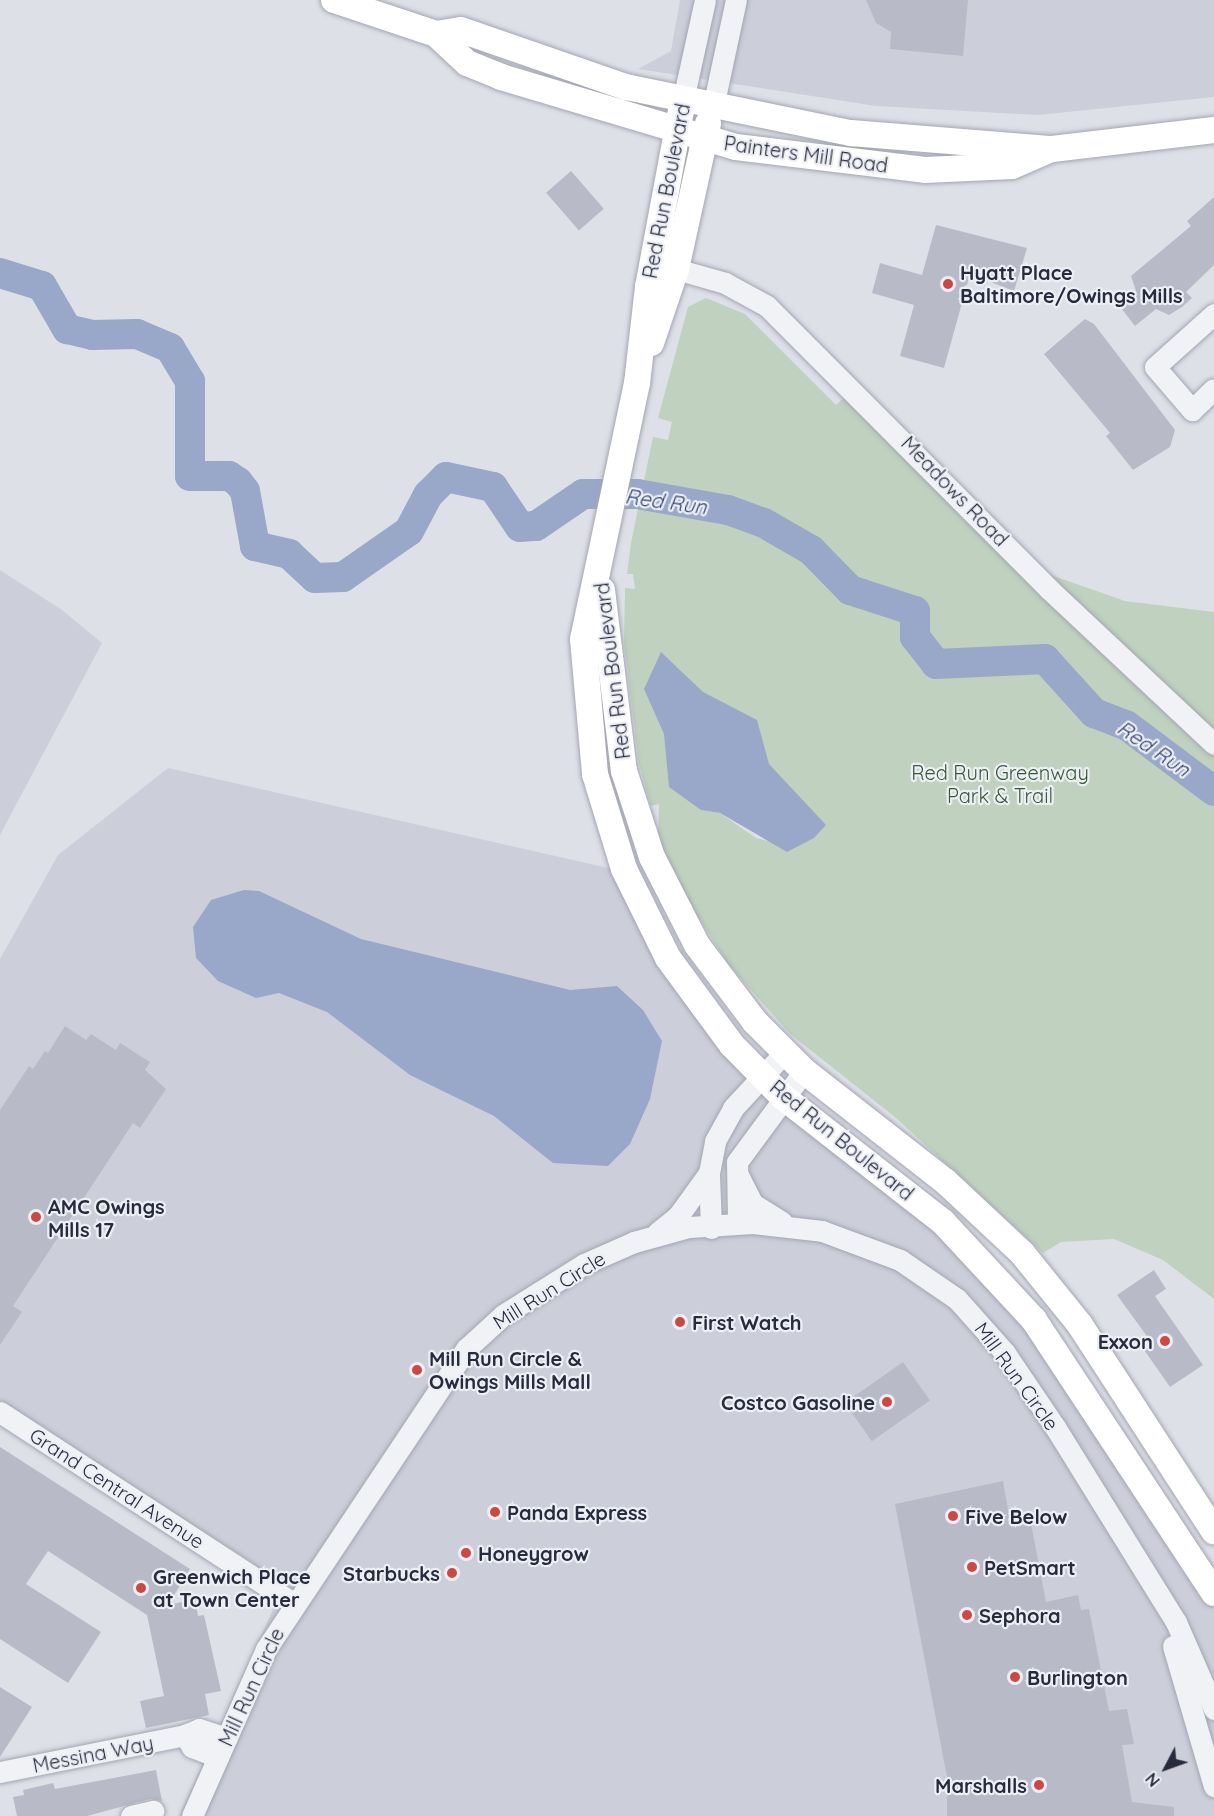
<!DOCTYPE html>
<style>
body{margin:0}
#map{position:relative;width:1214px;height:1816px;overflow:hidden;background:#dee0e8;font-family:Quicksand,sans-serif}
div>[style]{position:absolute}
.built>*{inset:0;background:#cccfd9}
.green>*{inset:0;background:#c0d1bf}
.water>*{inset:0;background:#99a7c8}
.river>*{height:30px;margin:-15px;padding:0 15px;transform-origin:15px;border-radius:15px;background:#99a7c8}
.building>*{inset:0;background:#b8bbc7;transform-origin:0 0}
.roads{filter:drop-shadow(0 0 2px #a3a6b2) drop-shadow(0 0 2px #a3a6b2)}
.minor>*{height:21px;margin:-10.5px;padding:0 10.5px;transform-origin:10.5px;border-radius:10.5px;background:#f1f2f6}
.major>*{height:26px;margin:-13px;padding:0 13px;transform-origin:13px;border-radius:13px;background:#fff}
.dots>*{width:16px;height:16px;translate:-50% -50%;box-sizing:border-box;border:3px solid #edeff5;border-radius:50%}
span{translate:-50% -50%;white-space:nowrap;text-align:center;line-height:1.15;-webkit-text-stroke:4.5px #edeff5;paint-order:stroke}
.street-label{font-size:20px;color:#272b3e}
.poi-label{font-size:20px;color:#272b3e;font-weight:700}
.left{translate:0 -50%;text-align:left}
.right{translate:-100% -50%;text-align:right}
.park-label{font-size:20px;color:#355a35}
.water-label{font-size:21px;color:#324372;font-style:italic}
.north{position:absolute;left:1136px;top:1738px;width:60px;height:60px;-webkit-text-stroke:4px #edeff5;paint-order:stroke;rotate:229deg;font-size:16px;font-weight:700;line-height:24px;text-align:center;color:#272b3e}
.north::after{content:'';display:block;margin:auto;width:21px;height:27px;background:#272b3e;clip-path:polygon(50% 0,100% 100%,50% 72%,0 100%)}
</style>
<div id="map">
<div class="built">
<i style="clip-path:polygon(680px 0,1214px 0,1214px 97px,1038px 115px,876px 106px,638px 69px,671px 51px)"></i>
<i style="clip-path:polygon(0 570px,62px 610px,102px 643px,0 835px)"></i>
<i style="clip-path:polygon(168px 768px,617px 870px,692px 1005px,991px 1280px,1214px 1606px,1214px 1816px,179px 1816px,275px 1605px,0 1423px,0 959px,58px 855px)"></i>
</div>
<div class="green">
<i style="clip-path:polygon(evenodd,706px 298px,745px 314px,836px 405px,849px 393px,1042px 572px,1125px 601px,1214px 612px,1214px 1299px,1163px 1260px,1114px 1239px,1061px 1242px,1043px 1253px,896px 1118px,789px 1033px,729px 965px,688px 901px,658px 841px,659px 804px,651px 806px,639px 764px,624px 643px,625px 588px,635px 589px,633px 574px,627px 574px,631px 543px,653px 437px,668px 440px,672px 422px,658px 418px,688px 307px,706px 298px,691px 798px,794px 848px,756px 838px,720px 813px,701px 810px,691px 798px)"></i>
</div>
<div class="water">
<i style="clip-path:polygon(661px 652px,703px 692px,757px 720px,769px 764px,826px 825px,814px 838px,787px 852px,720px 813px,701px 810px,669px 787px,664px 734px,644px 689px)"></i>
<i style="clip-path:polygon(244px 890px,259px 891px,361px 939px,570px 990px,617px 986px,643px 1010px,662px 1041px,650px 1099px,630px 1144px,608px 1166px,553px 1163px,494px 1116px,410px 1075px,327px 1012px,279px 993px,256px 998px,218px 981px,196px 958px,193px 927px,211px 900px)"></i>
</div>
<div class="river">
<i style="left:0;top:273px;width:44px;rotate:17.2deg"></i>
<i style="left:42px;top:286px;width:50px;rotate:59.8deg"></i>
<i style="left:67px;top:329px;width:26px;rotate:13deg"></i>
<i style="left:92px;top:335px;width:45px;rotate:-1.3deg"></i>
<i style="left:137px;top:334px;width:36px;rotate:23deg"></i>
<i style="left:170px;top:348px;width:39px;rotate:59deg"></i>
<i style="left:190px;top:381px;width:95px;rotate:90deg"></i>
<i style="left:190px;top:476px;width:39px"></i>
<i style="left:229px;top:476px;width:11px;rotate:34deg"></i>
<i style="left:238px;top:482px;width:11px;rotate:52deg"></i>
<i style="left:245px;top:491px;width:56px;rotate:79.7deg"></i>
<i style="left:255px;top:546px;width:35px;rotate:13deg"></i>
<i style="left:289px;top:554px;width:35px;rotate:43deg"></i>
<i style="left:315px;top:578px;width:28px;rotate:-2deg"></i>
<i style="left:343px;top:577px;width:80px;rotate:-34.9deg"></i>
<i style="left:409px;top:531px;width:41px;rotate:-62.2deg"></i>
<i style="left:428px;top:495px;width:25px;rotate:-45deg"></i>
<i style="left:446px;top:477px;width:48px;rotate:12deg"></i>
<i style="left:493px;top:487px;width:48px;rotate:56deg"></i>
<i style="left:520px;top:527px;width:16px;rotate:-4deg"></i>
<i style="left:536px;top:526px;width:57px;rotate:-34.2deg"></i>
<i style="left:583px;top:494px;width:54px"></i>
<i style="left:637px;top:494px;width:92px;rotate:10deg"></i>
<i style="left:728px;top:510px;width:38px;rotate:20deg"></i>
<i style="left:764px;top:523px;width:54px;rotate:29.9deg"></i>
<i style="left:811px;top:550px;width:56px;rotate:45.7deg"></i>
<i style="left:850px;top:590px;width:68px;rotate:17.9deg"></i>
<i style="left:915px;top:611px;width:26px;rotate:90deg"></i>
<i style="left:915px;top:637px;width:34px;rotate:52deg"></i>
<i style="left:936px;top:664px;width:109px;rotate:-2.6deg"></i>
<i style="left:1045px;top:659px;width:73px;rotate:47.8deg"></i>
<i style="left:1094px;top:713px;width:34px;rotate:21deg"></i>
<i style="left:1126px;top:725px;width:110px;rotate:36.9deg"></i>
</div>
<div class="building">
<i style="clip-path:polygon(866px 0,968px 0,963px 56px,890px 49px,891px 32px,876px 23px)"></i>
<i style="left:571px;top:171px;width:50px;height:33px;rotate:49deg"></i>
<i style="clip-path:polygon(1214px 197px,1214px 265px,1186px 292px,1192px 298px,1182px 307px,1169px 315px,1156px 309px,1135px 326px,1118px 304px,1136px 291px,1131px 276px,1191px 226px,1187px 221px)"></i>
<i style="clip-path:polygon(936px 225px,1027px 248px,1014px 291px,970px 274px,944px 368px,900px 356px,914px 305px,872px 293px,880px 263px,922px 275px)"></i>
<i style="clip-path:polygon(1085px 319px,1094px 324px,1175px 430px,1170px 447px,1133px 470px,1106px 436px,1110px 433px,1044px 354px)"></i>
<i style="clip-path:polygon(65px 1026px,86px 1040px,91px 1034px,116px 1050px,120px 1043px,150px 1062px,145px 1070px,166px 1089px,140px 1128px,133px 1123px,13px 1306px,22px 1312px,0 1345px,0 1110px,29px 1066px,33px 1069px,45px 1051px,48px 1053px)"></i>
<i style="clip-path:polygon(1154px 1270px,1166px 1289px,1155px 1296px,1203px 1365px,1170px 1387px,1140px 1344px,1149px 1339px,1117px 1295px)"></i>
<i style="left:903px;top:1362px;width:47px;height:71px;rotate:55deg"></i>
<i style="clip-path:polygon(0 1447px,190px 1569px,168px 1605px,195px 1599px,198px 1616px,204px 1615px,221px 1691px,205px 1694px,209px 1715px,146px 1728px,140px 1701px,164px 1696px,147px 1615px,48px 1551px,26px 1584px,101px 1632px,68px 1683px,0 1639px)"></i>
<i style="clip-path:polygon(1003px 1481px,1011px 1527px,1031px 1523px,1046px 1602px,1078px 1595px,1081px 1610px,1089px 1609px,1109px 1711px,1127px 1709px,1134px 1744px,1122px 1745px,1132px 1802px,1174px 1807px,1174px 1816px,947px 1816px,947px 1777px,895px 1504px)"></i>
<i style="clip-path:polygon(0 1687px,32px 1707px,0 1757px)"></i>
<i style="clip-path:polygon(156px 1770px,162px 1801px,150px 1799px,87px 1816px,17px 1816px,13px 1797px,24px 1795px,23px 1790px,53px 1783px,55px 1789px)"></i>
</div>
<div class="roads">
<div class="minor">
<i style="left:683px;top:100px;width:102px;rotate:-77.6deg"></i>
<i style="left:713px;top:107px;width:109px;rotate:-77.9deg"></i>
<i style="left:676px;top:269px;width:51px;rotate:15.9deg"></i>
<i style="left:725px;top:283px;width:48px;rotate:28.7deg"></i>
<i style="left:767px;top:306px;width:400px;rotate:45.1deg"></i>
<i style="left:1049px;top:589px;width:226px;rotate:43.2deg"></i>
<i style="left:1214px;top:314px;width:79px;rotate:138.1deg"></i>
<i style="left:1155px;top:367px;width:57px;rotate:49.3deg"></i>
<i style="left:1192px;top:410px;width:30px;rotate:-44deg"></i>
<i style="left:738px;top:1175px;width:33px;rotate:63deg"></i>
<i style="left:753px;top:1204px;width:34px;rotate:32deg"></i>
<i style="left:738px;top:1223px;width:61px;rotate:-90.9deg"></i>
<i style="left:737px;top:1162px;width:113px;rotate:-53.6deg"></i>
<i style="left:711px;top:1228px;width:55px;rotate:-92.1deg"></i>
<i style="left:709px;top:1173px;width:33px;rotate:-79deg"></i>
<i style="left:715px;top:1141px;width:38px;rotate:-61deg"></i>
<i style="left:733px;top:1108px;width:76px;rotate:-47.1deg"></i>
<i style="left:657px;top:1233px;width:27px;rotate:-39deg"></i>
<i style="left:678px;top:1216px;width:53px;rotate:-54.2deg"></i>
<i style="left:0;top:1412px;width:350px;rotate:33.1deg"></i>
<i style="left:1173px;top:1646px;width:146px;rotate:73.7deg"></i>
<i style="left:218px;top:1757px;width:28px;rotate:-159deg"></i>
<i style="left:192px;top:1747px;width:14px;rotate:-120deg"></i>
<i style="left:185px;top:1735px;width:15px;rotate:-23deg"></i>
<i style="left:199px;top:1729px;width:29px;rotate:18deg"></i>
<i style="left:0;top:1772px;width:189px;rotate:-11.3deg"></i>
<i style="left:131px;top:1816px;width:23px;rotate:-13deg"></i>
<i style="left:192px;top:1816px;width:183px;rotate:-66.1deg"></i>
<i style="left:266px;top:1649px;width:361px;rotate:-56.3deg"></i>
<i style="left:466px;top:1349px;width:50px;rotate:-42.6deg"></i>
<i style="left:503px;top:1315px;width:96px;rotate:-32.2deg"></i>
<i style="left:584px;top:1264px;width:55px;rotate:-23.7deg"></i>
<i style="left:634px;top:1242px;width:57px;rotate:-15.3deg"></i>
<i style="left:689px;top:1227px;width:64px;rotate:-3.6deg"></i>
<i style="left:753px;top:1223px;width:69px;rotate:6.6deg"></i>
<i style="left:822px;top:1231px;width:83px;rotate:20.4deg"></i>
<i style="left:900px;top:1260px;width:69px;rotate:34.4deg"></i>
<i style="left:957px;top:1299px;width:72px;rotate:48.4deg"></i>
<i style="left:1005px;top:1353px;width:89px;rotate:56deg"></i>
<i style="left:1055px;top:1427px;width:229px;rotate:58.2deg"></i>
<i style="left:1176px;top:1622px;width:95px;rotate:66.4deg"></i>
</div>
<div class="major">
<i style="left:334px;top:0;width:108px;rotate:18.4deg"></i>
<i style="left:436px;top:34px;width:42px;rotate:43.1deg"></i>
<i style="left:467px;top:63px;width:37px;rotate:22deg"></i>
<i style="left:501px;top:77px;width:245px;rotate:16.6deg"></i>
<i style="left:736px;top:147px;width:190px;rotate:6.9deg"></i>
<i style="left:925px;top:170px;width:87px;rotate:-2.6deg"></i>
<i style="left:1012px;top:166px;width:40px;rotate:-23.4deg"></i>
<i style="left:436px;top:34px;width:25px;rotate:-9deg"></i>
<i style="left:461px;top:30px;width:175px;rotate:19.1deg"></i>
<i style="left:626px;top:87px;width:230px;rotate:11.6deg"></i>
<i style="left:851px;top:133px;width:202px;rotate:4.6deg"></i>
<i style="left:1052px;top:149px;width:163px;rotate:-6.7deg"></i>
<i style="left:683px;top:100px;width:190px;rotate:100.6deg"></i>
<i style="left:648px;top:287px;width:97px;rotate:96.5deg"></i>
<i style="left:637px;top:383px;width:262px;rotate:101.9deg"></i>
<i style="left:583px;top:639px;width:136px;rotate:84.9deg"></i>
<i style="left:595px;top:774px;width:99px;rotate:73deg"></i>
<i style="left:624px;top:869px;width:99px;rotate:63.7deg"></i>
<i style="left:668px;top:958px;width:108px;rotate:53.7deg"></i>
<i style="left:732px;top:1045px;width:73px;rotate:45.6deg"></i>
<i style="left:783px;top:1097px;width:203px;rotate:38deg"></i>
<i style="left:943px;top:1222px;width:134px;rotate:47.1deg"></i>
<i style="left:1034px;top:1320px;width:327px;rotate:56.6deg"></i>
<i style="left:651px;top:343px;width:78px;rotate:-71.3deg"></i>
<i style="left:676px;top:269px;width:149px;rotate:-77.6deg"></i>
<i style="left:602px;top:590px;width:182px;rotate:83.1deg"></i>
<i style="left:624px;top:771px;width:90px;rotate:72deg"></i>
<i style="left:652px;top:857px;width:99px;rotate:62.9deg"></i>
<i style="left:697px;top:945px;width:96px;rotate:53deg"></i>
<i style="left:755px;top:1022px;width:69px;rotate:45deg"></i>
<i style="left:804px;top:1071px;width:179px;rotate:38deg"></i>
<i style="left:945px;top:1181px;width:105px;rotate:43.1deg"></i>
<i style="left:1022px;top:1253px;width:92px;rotate:51.1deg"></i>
<i style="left:1080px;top:1325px;width:246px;rotate:57deg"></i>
</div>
</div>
<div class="dots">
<i style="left:948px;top:284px;background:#cc4843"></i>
<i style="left:36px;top:1217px;background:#cc4843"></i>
<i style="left:680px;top:1322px;background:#cc4843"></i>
<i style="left:1165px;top:1341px;background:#cc4843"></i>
<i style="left:417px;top:1370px;background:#cc4843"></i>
<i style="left:887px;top:1402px;background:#cc4843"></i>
<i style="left:495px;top:1512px;background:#cc4843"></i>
<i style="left:953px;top:1516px;background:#cc4843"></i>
<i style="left:466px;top:1553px;background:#cc4843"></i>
<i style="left:972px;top:1567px;background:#cc4843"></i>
<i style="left:452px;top:1573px;background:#cc4843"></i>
<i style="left:141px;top:1588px;background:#cc4843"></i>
<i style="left:967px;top:1615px;background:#cc4843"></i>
<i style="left:1015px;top:1677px;background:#cc4843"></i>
<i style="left:1039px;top:1785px;background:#cc4843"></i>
</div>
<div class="street-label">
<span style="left:806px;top:154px;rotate:8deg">Painters Mill Road</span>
<span style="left:666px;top:191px;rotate:-79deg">Red Run Boulevard</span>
<span style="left:955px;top:491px;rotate:46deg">Meadows Road</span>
<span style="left:612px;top:671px;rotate:-97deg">Red Run Boulevard</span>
<span style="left:842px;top:1140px;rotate:39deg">Red Run Boulevard</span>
<span style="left:549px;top:1290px;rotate:-32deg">Mill Run Circle</span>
<span style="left:1017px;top:1376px;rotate:54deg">Mill Run Circle</span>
<span style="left:117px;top:1488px;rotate:33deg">Grand Central Avenue</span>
<span style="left:251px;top:1687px;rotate:-65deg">Mill Run Circle</span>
<span style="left:93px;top:1754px;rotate:-11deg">Messina Way</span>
</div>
<div class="poi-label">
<span class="left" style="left:960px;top:284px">Hyatt Place<br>Baltimore/Owings Mills</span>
<span class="left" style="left:48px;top:1218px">AMC Owings<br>Mills 17</span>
<span class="left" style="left:692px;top:1322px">First Watch</span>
<span class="right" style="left:1153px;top:1341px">Exxon</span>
<span class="left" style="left:429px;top:1370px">Mill Run Circle &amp;<br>Owings Mills Mall</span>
<span class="right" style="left:875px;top:1402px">Costco Gasoline</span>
<span class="left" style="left:507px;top:1512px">Panda Express</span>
<span class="left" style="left:965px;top:1516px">Five Below</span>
<span class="left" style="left:478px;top:1553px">Honeygrow</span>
<span class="left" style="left:984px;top:1567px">PetSmart</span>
<span class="right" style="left:440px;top:1573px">Starbucks</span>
<span class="left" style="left:153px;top:1588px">Greenwich Place<br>at Town Center</span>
<span class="left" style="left:979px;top:1615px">Sephora</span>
<span class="left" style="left:1027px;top:1677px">Burlington</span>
<span class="right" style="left:1027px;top:1785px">Marshalls</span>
</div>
<div class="park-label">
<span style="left:1000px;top:784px">Red Run Greenway<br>Park &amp; Trail</span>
</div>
<div class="water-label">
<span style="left:666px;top:501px;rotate:8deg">Red Run</span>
<span style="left:1154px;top:748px;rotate:34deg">Red Run</span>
</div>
<div class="north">N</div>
</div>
